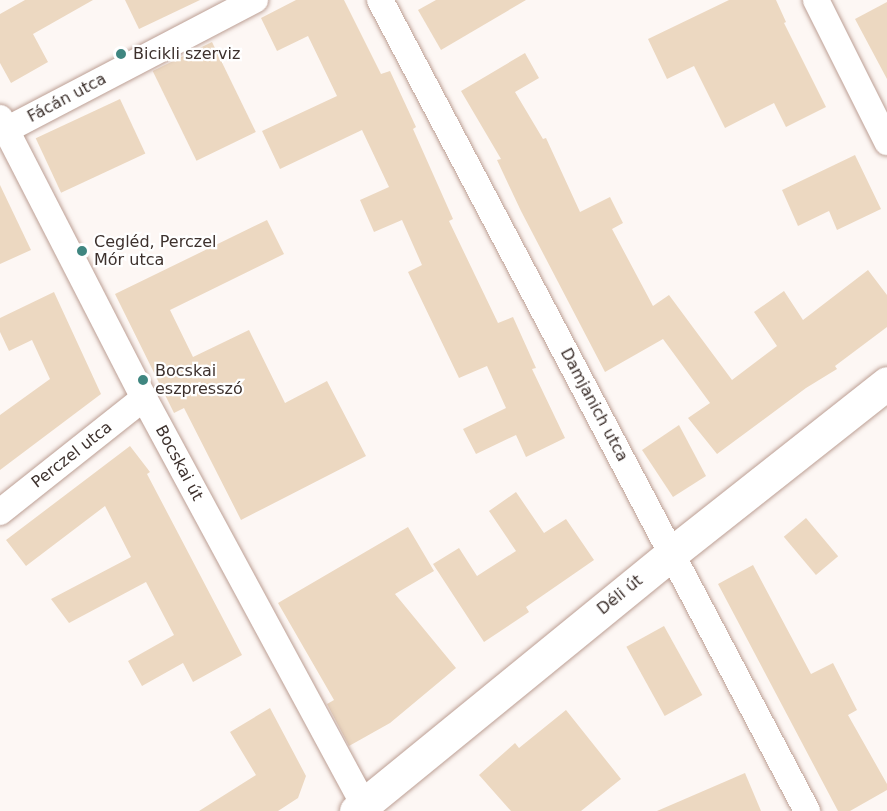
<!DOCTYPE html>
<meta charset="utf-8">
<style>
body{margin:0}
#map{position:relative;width:887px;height:811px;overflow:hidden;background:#fdf7f4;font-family:"DejaVu Sans",sans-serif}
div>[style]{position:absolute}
.building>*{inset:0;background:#ecd8c1;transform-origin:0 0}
.roads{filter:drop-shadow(0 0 2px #bc9f94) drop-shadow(0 0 2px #bc9f94)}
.street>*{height:26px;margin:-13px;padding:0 13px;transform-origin:13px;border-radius:13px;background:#fff}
.secondary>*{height:33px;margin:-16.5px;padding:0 16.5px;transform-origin:16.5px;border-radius:16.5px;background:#fff}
.dots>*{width:16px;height:16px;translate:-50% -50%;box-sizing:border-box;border:3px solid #fff;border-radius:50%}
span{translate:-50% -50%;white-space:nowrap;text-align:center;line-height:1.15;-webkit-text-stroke:4.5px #fff;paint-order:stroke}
.poi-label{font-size:16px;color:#3d312d}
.left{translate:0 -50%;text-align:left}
.street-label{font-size:16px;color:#3d312d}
</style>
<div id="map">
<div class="building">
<i style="clip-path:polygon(25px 0,93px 0,33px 34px,48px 62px,11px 83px,0 63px,0 14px)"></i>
<i style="clip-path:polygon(125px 0,200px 0,139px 29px)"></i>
<i style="clip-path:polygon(296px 0,344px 0,381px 74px,390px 71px,416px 127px,413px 129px,453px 219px,449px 221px,498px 323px,513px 317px,536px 368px,532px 369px,565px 438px,526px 457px,516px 435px,476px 454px,463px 429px,506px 408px,487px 366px,459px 378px,408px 272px,422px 265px,402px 220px,374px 232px,360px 200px,389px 187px,362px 130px,280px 169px,262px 131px,337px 96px,308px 36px,277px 51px,261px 18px)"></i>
<i style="clip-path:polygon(436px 0,526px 0,441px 50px,418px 10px)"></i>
<i style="clip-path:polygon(729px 0,776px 0,786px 22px,784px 23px,826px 107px,786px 127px,774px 103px,725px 128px,694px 66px,667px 79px,648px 39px)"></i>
<i style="clip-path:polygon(887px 2px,887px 79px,855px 19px)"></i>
<i style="left:212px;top:42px;width:100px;height:66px;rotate:64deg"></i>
<i style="clip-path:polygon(525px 53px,539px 78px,515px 92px,543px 139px,546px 138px,580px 212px,610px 197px,623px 223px,612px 229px,653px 306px,669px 295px,732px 380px,777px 346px,754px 312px,784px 291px,803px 320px,868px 270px,887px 295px,887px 327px,835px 366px,837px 369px,806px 388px,717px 454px,688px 418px,710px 403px,663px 339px,605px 372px,521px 211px,497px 160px,501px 159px,461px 91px)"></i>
<i style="left:120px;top:99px;width:60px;height:93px;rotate:65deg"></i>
<i style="clip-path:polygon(855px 155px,881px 209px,837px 230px,829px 211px,798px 226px,782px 190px)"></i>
<i style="clip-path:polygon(0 185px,31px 250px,0 264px)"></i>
<i style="clip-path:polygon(267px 220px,284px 254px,170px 310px,193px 357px,249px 330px,285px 403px,327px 381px,366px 456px,241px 520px,184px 408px,174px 413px,115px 294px)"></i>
<i style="clip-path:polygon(54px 292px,101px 394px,0 470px,0 415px,50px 379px,32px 340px,9px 351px,0 332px,0 318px)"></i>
<i style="clip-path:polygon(679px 425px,706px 476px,673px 497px,642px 450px)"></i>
<i style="clip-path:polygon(130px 446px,150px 472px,147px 474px,242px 655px,193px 682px,183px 663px,142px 686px,128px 661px,174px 635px,146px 582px,69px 623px,51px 599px,131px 557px,105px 506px,26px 566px,6px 540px)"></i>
<i style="clip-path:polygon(516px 492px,544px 533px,566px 519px,594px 560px,526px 607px,529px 612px,484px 642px,433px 564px,459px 548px,477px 576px,516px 551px,489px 511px)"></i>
<i style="left:806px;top:518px;width:50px;height:29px;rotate:50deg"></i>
<i style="clip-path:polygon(408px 527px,434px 571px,395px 594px,456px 668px,390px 723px,349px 746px,327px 704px,334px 700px,278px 603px)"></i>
<i style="clip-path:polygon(753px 565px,811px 674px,833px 663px,857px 710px,848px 715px,887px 784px,887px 790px,850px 811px,838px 811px,718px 584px)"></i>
<i style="left:664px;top:626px;width:79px;height:43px;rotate:61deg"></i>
<i style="clip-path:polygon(270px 708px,306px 776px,298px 798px,278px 811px,199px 811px,256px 775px,230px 732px)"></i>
<i style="clip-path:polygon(566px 710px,621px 779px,581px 811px,511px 811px,479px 775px,515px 743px,519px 748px)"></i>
<i style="clip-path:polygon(745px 773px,761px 811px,657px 811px)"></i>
</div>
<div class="roads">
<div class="street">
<i style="left:380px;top:0;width:917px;rotate:62.23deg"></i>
<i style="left:816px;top:0;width:159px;rotate:63.4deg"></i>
<i style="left:0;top:118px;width:315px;rotate:62.8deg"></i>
<i style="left:144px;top:398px;width:463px;rotate:61.6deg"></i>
<i style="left:6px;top:130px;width:281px;rotate:-27.6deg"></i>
<i style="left:0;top:512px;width:184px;rotate:-38.4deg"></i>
</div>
<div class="secondary">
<i style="left:356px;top:811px;width:408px;rotate:-39.2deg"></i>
<i style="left:672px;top:553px;width:274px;rotate:-38.3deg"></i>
</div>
</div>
<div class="dots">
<i style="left:121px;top:54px;background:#3f8680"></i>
<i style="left:82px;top:251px;background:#3f8680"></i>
<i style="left:143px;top:380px;background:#3f8680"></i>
</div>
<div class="poi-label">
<span class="left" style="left:133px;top:54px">Bicikli szerviz</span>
<span class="left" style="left:94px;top:251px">Cegléd, Perczel<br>Mór utca</span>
<span class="left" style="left:155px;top:380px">Bocskai<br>eszpresszó</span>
</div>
<div class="street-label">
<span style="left:67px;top:98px;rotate:-28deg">Fácán utca</span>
<span style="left:594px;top:405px;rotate:62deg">Damjanich utca</span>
<span style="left:72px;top:455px;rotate:-38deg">Perczel utca</span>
<span style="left:179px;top:463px;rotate:62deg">Bocskai út</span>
<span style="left:620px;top:595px;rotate:-39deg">Déli út</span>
</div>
</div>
